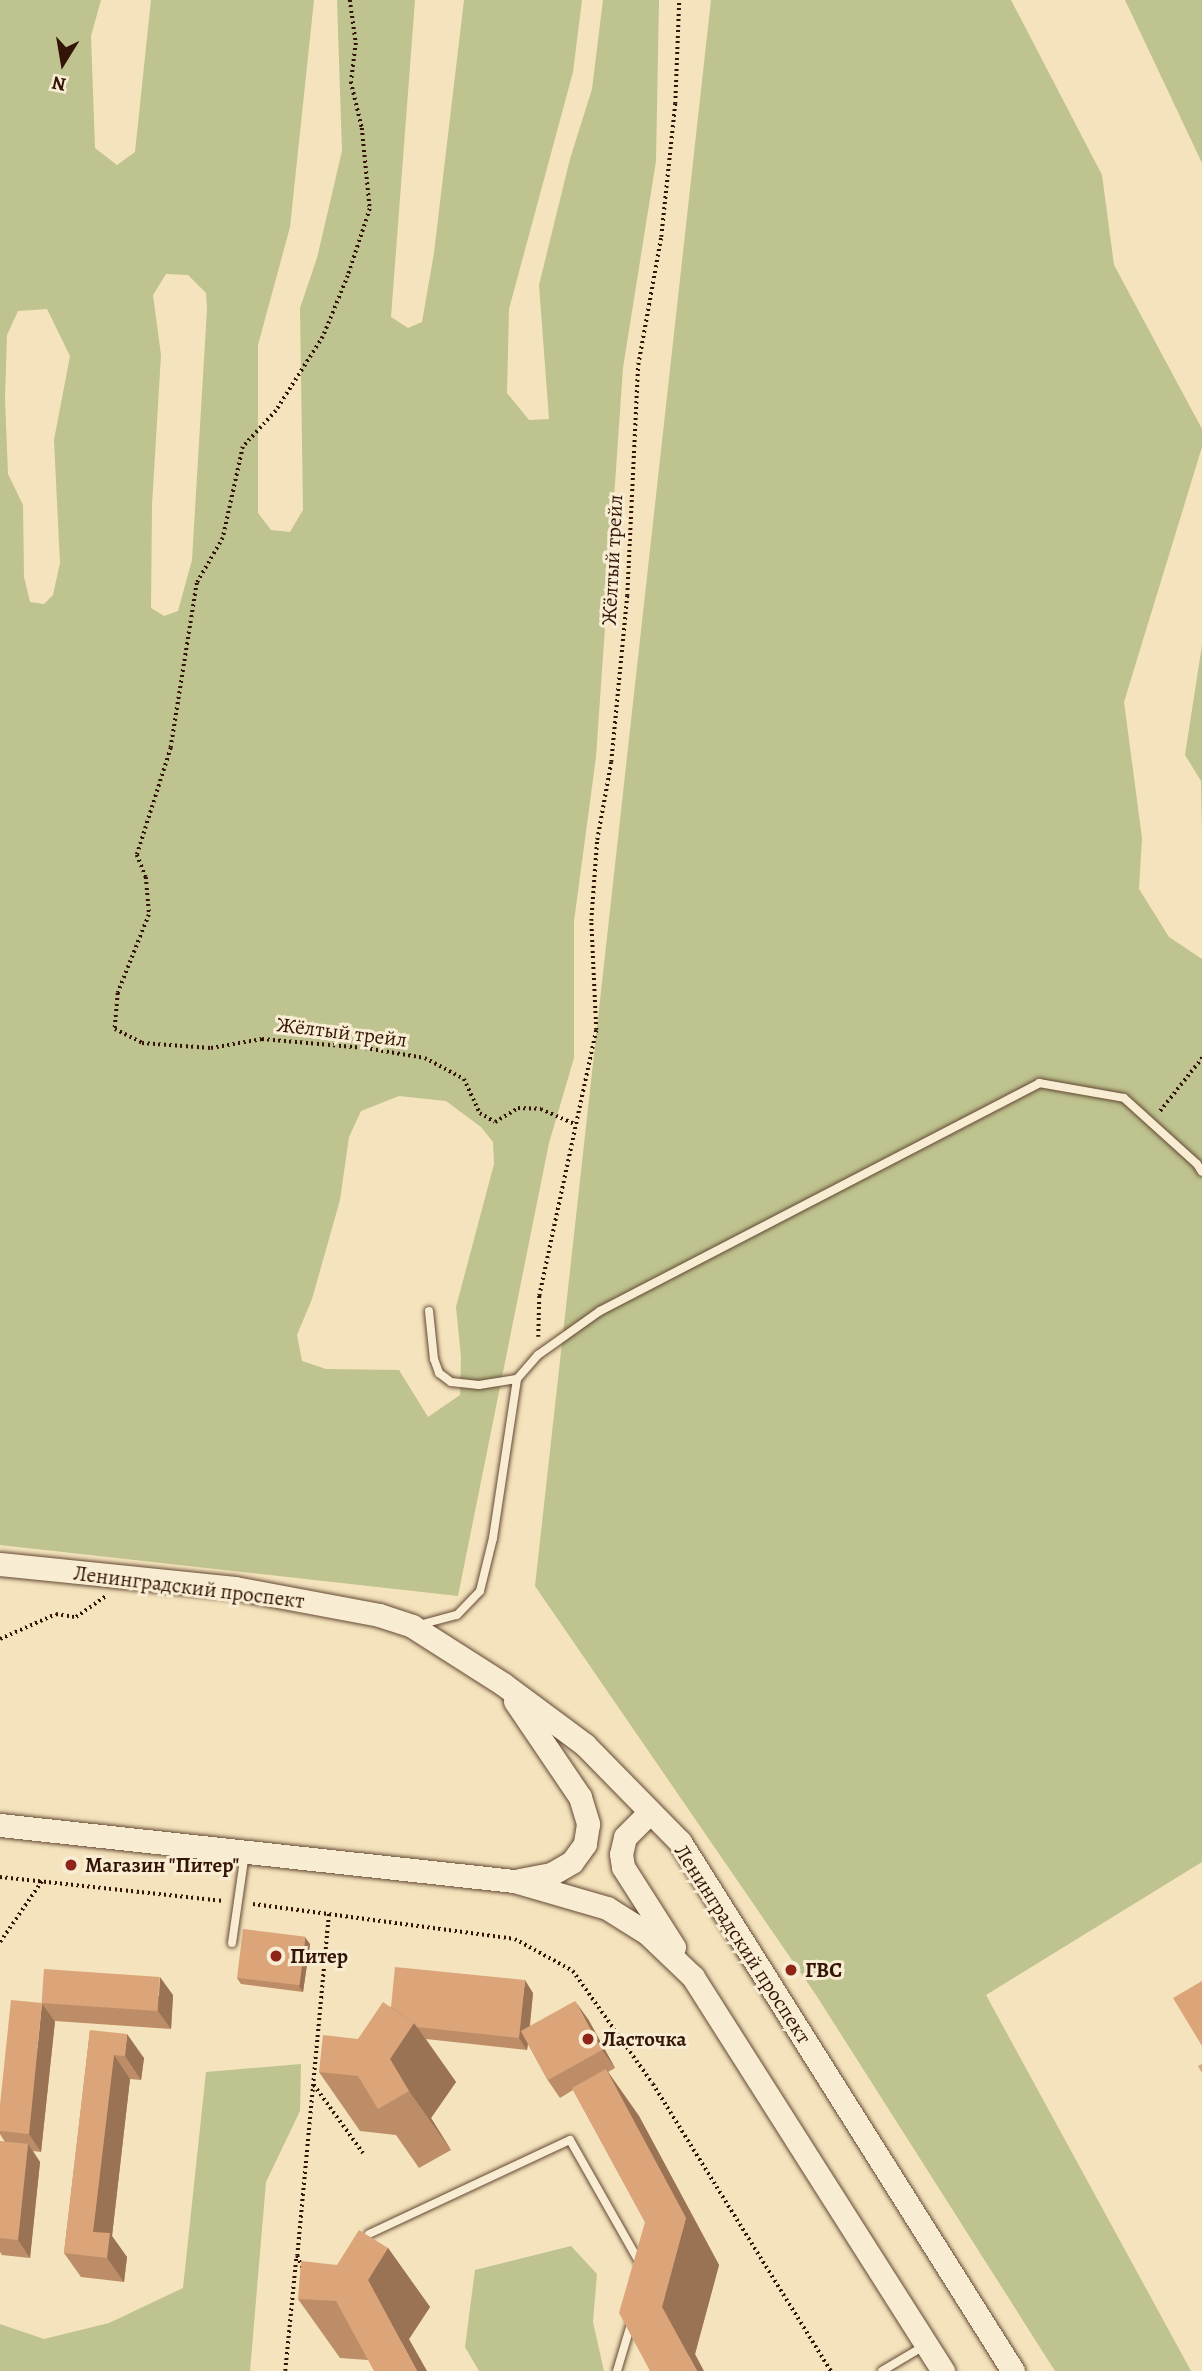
<!DOCTYPE html>
<meta charset="utf-8">
<style>
body{margin:0}
#map{position:relative;width:1202px;height:2371px;overflow:hidden;background:#f4e3bc;font-family:Alegreya,serif}
div>[style]{position:absolute}
.green>*{inset:0;background:#bec38f}
.path>*{height:3.5px;margin-top:-1.75px;transform-origin:0;background:repeating-linear-gradient(90deg,#341406 0 2px,transparent 0 5.5px)}
.roads{filter:drop-shadow(0 0 2px #644834) drop-shadow(0 0 2px #644834)}
.service>*{height:8px;margin:-4px;padding:0 4px;transform-origin:4px;border-radius:4px;background:#f8edd3}
.secondary>*{height:23px;margin:-11.5px;padding:0 11.5px;transform-origin:11.5px;border-radius:11.5px;background:#f8edd3}
.wall>*{inset:0;background:#bd8d68}
.shaded-wall>*{inset:0;background:#9a7355}
.building>*{inset:0;background:#dca479;transform-origin:0 0}
.dots>*{width:19px;height:19px;translate:-50% -50%;box-sizing:border-box;border:4px solid #f8edd3;border-radius:50%}
span{translate:-50% -50%;white-space:nowrap;text-align:center;line-height:1.15;-webkit-text-stroke:6px #f8edd3;paint-order:stroke}
.street-label{font-size:21px;color:#341406}
.poi-label{font-size:21px;color:#341406;font-weight:700}
.left{translate:0 -50%;text-align:left}
.north{position:absolute;left:28px;top:28px;width:70px;height:70px;-webkit-text-stroke:5px #f8edd3;paint-order:stroke;rotate:191deg;font-size:19px;font-weight:700;line-height:28px;text-align:center;color:#341406}
.north::after{content:'';display:block;margin:auto;width:24px;height:32px;background:#341406;clip-path:polygon(50% 0,100% 100%,50% 72%,0 100%)}
</style>
<div id="map">
<div class="green">
<i style="clip-path:polygon(evenodd,0 0,101px 0,91px 36px,95px 148px,117px 165px,135px 152px,151px 0,314px 0,290px 227px,258px 345px,258px 513px,271px 530px,290px 532px,303px 510px,300px 308px,317px 258px,342px 151px,337px 0,415px 0,391px 317px,408px 328px,422px 322px,434px 253px,464px 0,582px 0,573px 72px,509px 309px,507px 393px,529px 420px,549px 419px,539px 285px,570px 159px,592px 89px,603px 0,659px 0,656px 161px,623px 368px,596px 757px,574px 921px,574px 1058px,549px 1143px,458px 1596px,0 1545px,0 0,166px 274px,188px 275px,206px 293px,207px 309px,192px 560px,178px 611px,164px 616px,151px 608px,152px 505px,161px 355px,153px 295px,166px 274px,0 0,47px 309px,70px 356px,54px 440px,60px 563px,53px 595px,44px 604px,30px 602px,24px 577px,23px 505px,8px 474px,5px 399px,7px 335px,18px 311px,47px 309px,0 0,399px 1096px,446px 1101px,481px 1127px,493px 1142px,494px 1164px,456px 1307px,461px 1357px,460px 1395px,428px 1417px,399px 1370px,326px 1369px,302px 1361px,297px 1335px,312px 1299px,340px 1200px,349px 1137px,361px 1111px,399px 1096px)"></i>
<i style="clip-path:polygon(711px 0,1011px 0,1102px 175px,1114px 265px,1202px 429px,1202px 447px,1124px 702px,1142px 838px,1139px 889px,1169px 937px,1202px 959px,1202px 1862px,986px 1995px,1191px 2371px,1055px 2371px,816px 1995px,535px 1586px)"></i>
<i style="clip-path:polygon(1125px 0,1202px 0,1202px 163px)"></i>
<i style="clip-path:polygon(1202px 645px,1202px 837px,1201px 781px,1185px 755px)"></i>
<i style="clip-path:polygon(301px 2064px,300px 2111px,266px 2182px,250px 2371px,0 2371px,0 2324px,44px 2339px,109px 2323px,183px 2288px,206px 2072px)"></i>
<i style="clip-path:polygon(571px 2246px,597px 2274px,593px 2322px,604px 2371px,479px 2371px,465px 2347px,475px 2270px)"></i>
</div>
<div class="path">
<i style="left:350px;top:0;width:43px;rotate:82.1deg"></i>
<i style="left:356px;top:43px;width:39px;rotate:97deg"></i>
<i style="left:351px;top:82px;width:47px;rotate:76.6deg"></i>
<i style="left:362px;top:128px;width:81px;rotate:84.4deg"></i>
<i style="left:370px;top:209px;width:71px;rotate:108.2deg"></i>
<i style="left:348px;top:276px;width:66px;rotate:112.3deg"></i>
<i style="left:323px;top:337px;width:88px;rotate:122.4deg"></i>
<i style="left:276px;top:411px;width:49px;rotate:132.5deg"></i>
<i style="left:243px;top:447px;width:93px;rotate:102.4deg"></i>
<i style="left:223px;top:538px;width:52px;rotate:120deg"></i>
<i style="left:197px;top:583px;width:167px;rotate:99deg"></i>
<i style="left:171px;top:748px;width:112px;rotate:107.6deg"></i>
<i style="left:137px;top:855px;width:24px;rotate:68deg"></i>
<i style="left:146px;top:877px;width:38px;rotate:85deg"></i>
<i style="left:149px;top:915px;width:84px;rotate:111.7deg"></i>
<i style="left:118px;top:993px;width:36px;rotate:95deg"></i>
<i style="left:115px;top:1029px;width:30px;rotate:27deg"></i>
<i style="left:142px;top:1043px;width:69px;rotate:4.1deg"></i>
<i style="left:211px;top:1048px;width:52px;rotate:-10deg"></i>
<i style="left:262px;top:1039px;width:103px;rotate:5deg"></i>
<i style="left:365px;top:1048px;width:61px;rotate:9.5deg"></i>
<i style="left:425px;top:1058px;width:44px;rotate:28.3deg"></i>
<i style="left:464px;top:1079px;width:38px;rotate:65deg"></i>
<i style="left:480px;top:1113px;width:17px;rotate:31deg"></i>
<i style="left:495px;top:1122px;width:27px;rotate:-31deg"></i>
<i style="left:518px;top:1108px;width:23px;rotate:2deg"></i>
<i style="left:541px;top:1109px;width:36px;rotate:24deg"></i>
<i style="left:1160px;top:1111px;width:68px;rotate:-51.6deg"></i>
<i style="left:538px;top:1337px;width:41px;rotate:-88.6deg"></i>
<i style="left:539px;top:1296px;width:272px;rotate:-77.9deg"></i>
<i style="left:596px;top:1030px;width:109px;rotate:-92.6deg"></i>
<i style="left:591px;top:921px;width:81px;rotate:-85.8deg"></i>
<i style="left:597px;top:840px;width:79px;rotate:-79.8deg"></i>
<i style="left:611px;top:762px;width:167px;rotate:-84.5deg"></i>
<i style="left:627px;top:596px;width:231px;rotate:-87.3deg"></i>
<i style="left:638px;top:365px;width:130px;rotate:-79.8deg"></i>
<i style="left:661px;top:237px;width:134px;rotate:-84deg"></i>
<i style="left:675px;top:104px;width:104px;rotate:-87.8deg"></i>
<i style="left:0;top:1639px;width:61px;rotate:-24.1deg"></i>
<i style="left:56px;top:1614px;width:20px;rotate:9deg"></i>
<i style="left:76px;top:1617px;width:38px;rotate:-35deg"></i>
<i style="left:0;top:1877px;width:225px;rotate:6.1deg"></i>
<i style="left:253px;top:1904px;width:264px;rotate:7.6deg"></i>
<i style="left:515px;top:1939px;width:66px;rotate:28.9deg"></i>
<i style="left:573px;top:1971px;width:138px;rotate:54.7deg"></i>
<i style="left:653px;top:2084px;width:338px;rotate:58.2deg"></i>
<i style="left:0;top:1942px;width:74px;rotate:-55.5deg"></i>
<i style="left:314px;top:2085px;width:84px;rotate:54.2deg"></i>
<i style="left:302px;top:2268px;width:13px;rotate:-113deg"></i>
<i style="left:297px;top:2256px;width:345px;rotate:-84.7deg"></i>
<i style="left:285px;top:2371px;width:114px;rotate:-84.4deg"></i>
</div>
<div class="roads">
<div class="service">
<i style="left:429px;top:1311px;width:48px;rotate:84.1deg"></i>
<i style="left:434px;top:1359px;width:15px;rotate:70deg"></i>
<i style="left:439px;top:1373px;width:15px;rotate:37deg"></i>
<i style="left:451px;top:1382px;width:28px;rotate:6deg"></i>
<i style="left:479px;top:1385px;width:38px;rotate:-9deg"></i>
<i style="left:517px;top:1379px;width:32px;rotate:-49deg"></i>
<i style="left:538px;top:1355px;width:76px;rotate:-35.4deg"></i>
<i style="left:600px;top:1311px;width:495px;rotate:-27.4deg"></i>
<i style="left:1039px;top:1083px;width:86px;rotate:10deg"></i>
<i style="left:1124px;top:1098px;width:98px;rotate:42.1deg"></i>
<i style="left:1197px;top:1164px;width:9px;rotate:58deg"></i>
<i style="left:419px;top:1625px;width:39px;rotate:-15deg"></i>
<i style="left:457px;top:1615px;width:33px;rotate:-46deg"></i>
<i style="left:480px;top:1591px;width:55px;rotate:-76.2deg"></i>
<i style="left:493px;top:1538px;width:161px;rotate:-81.4deg"></i>
<i style="left:232px;top:1943px;width:91px;rotate:-81.8deg"></i>
<i style="left:369px;top:2234px;width:222px;rotate:-25.1deg"></i>
<i style="left:570px;top:2140px;width:142px;rotate:60.4deg"></i>
<i style="left:617px;top:2371px;width:49px;rotate:-73.4deg"></i>
<i style="left:882px;top:2371px;width:49px;rotate:-30.8deg"></i>
</div>
<div class="secondary">
<i style="left:0;top:1564px;width:236px;rotate:5.8deg"></i>
<i style="left:235px;top:1588px;width:147px;rotate:10.6deg"></i>
<i style="left:379px;top:1615px;width:35px;rotate:18deg"></i>
<i style="left:412px;top:1626px;width:108px;rotate:32.5deg"></i>
<i style="left:503px;top:1684px;width:102px;rotate:36.6deg"></i>
<i style="left:585px;top:1745px;width:136px;rotate:45.6deg"></i>
<i style="left:680px;top:1842px;width:625px;rotate:57.81deg"></i>
<i style="left:515px;top:1701px;width:116px;rotate:55.9deg"></i>
<i style="left:580px;top:1797px;width:28px;rotate:73deg"></i>
<i style="left:588px;top:1824px;width:20px;rotate:99deg"></i>
<i style="left:585px;top:1844px;width:22px;rotate:126deg"></i>
<i style="left:572px;top:1862px;width:24px;rotate:150deg"></i>
<i style="left:551px;top:1874px;width:32px;rotate:169deg"></i>
<i style="left:650px;top:1812px;width:35px;rotate:135deg"></i>
<i style="left:625px;top:1837px;width:17px;rotate:103deg"></i>
<i style="left:621px;top:1854px;width:13px;rotate:81deg"></i>
<i style="left:623px;top:1867px;width:95px;rotate:57.5deg"></i>
<i style="left:0;top:1825px;width:517px;rotate:6.22deg"></i>
<i style="left:514px;top:1881px;width:97px;rotate:16.2deg"></i>
<i style="left:607px;top:1908px;width:47px;rotate:32deg"></i>
<i style="left:647px;top:1933px;width:64px;rotate:43.7deg"></i>
<i style="left:693px;top:1977px;width:467px;rotate:57.6deg"></i>
</div>
</div>
<div class="wall">
<i style="clip-path:polygon(310px 1944px,303px 1992px,241px 1984px,237px 1978px)"></i>
<i style="clip-path:polygon(533px 1993px,530px 2026px,588px 2019px,615px 2068px,608px 2072px,639px 2116px,719px 2265px,695px 2354px,650px 2371px,645px 2222px,573px 2090px,560px 2098px,547px 2079px,528px 2044px,527px 2050px,426px 2039px,456px 2082px,431px 2118px,451px 2150px,419px 2168px,396px 2135px,360px 2131px,319px 2072px,358px 2039px,391px 2007px)"></i>
<i style="clip-path:polygon(173px 1995px,171px 2029px,55px 2021px,42px 2003px)"></i>
<i style="clip-path:polygon(55px 2021px,41px 2152px,33px 2151px,40px 2162px,30px 2258px,2px 2255px,0 2252px,0 2141px,5px 2142px,0 2134px,0 2105px)"></i>
<i style="clip-path:polygon(90px 2030px,144px 2058px,141px 2080px,130px 2079px,112px 2236px,127px 2257px,124px 2282px,81px 2277px,64px 2253px)"></i>
<i style="clip-path:polygon(388px 2248px,430px 2307px,409px 2339px,368px 2360px,340px 2358px,298px 2299px,337px 2265px)"></i>
</div>
<div class="shaded-wall">
<i style="clip-path:polygon(305px 1937px,310px 1944px,303px 1992px,299px 1986px)"></i>
<i style="clip-path:polygon(160px 1977px,173px 1995px,171px 2029px,158px 2011px)"></i>
<i style="clip-path:polygon(525px 1980px,533px 1993px,527px 2050px,519px 2038px)"></i>
<i style="clip-path:polygon(575px 2001px,588px 2019px,615px 2068px,602px 2050px)"></i>
<i style="clip-path:polygon(42px 2003px,55px 2021px,41px 2152px,29px 2134px)"></i>
<i style="clip-path:polygon(414px 2023px,456px 2082px,431px 2118px,451px 2150px,409px 2091px,390px 2059px)"></i>
<i style="clip-path:polygon(127px 2034px,144px 2058px,141px 2080px,125px 2056px)"></i>
<i style="clip-path:polygon(114px 2055px,130px 2079px,112px 2236px,127px 2257px,124px 2282px,107px 2258px,93px 2232px)"></i>
<i style="clip-path:polygon(606px 2069px,639px 2116px,719px 2265px,695px 2354px,704px 2371px,697px 2371px,662px 2307px,686px 2218px)"></i>
<i style="clip-path:polygon(28px 2144px,40px 2162px,30px 2258px,18px 2240px)"></i>
<i style="clip-path:polygon(388px 2248px,430px 2307px,409px 2339px,427px 2371px,417px 2371px,368px 2280px)"></i>
</div>
<div class="building">
<i style="left:243px;top:1929px;width:63px;height:49px;rotate:7deg"></i>
<i style="clip-path:polygon(395px 1967px,525px 1980px,519px 2038px,417px 2027px,414px 2023px,391px 2007px)"></i>
<i style="left:44px;top:1969px;width:116px;height:34px;rotate:4deg"></i>
<i style="clip-path:polygon(1202px 1981px,1202px 2046px,1173px 1998px)"></i>
<i style="clip-path:polygon(11px 2000px,42px 2003px,29px 2134px,0 2131px,0 2105px)"></i>
<i style="left:575px;top:2001px;width:56px;height:62px;rotate:61deg"></i>
<i style="clip-path:polygon(383px 2002px,414px 2023px,390px 2059px,409px 2091px,378px 2109px,358px 2076px,319px 2072px,323px 2035px,358px 2039px)"></i>
<i style="clip-path:polygon(90px 2030px,127px 2034px,125px 2056px,114px 2055px,93px 2232px,110px 2233px,107px 2258px,64px 2253px)"></i>
<i style="clip-path:polygon(1202px 2064px,1202px 2073px,1198px 2066px)"></i>
<i style="clip-path:polygon(606px 2069px,686px 2218px,662px 2307px,697px 2371px,650px 2371px,619px 2313px,645px 2222px,572px 2088px)"></i>
<i style="clip-path:polygon(0 2141px,28px 2144px,18px 2240px,0 2238px)"></i>
<i style="clip-path:polygon(359px 2230px,388px 2248px,368px 2280px,417px 2371px,374px 2371px,336px 2301px,298px 2299px,301px 2261px,337px 2265px)"></i>
</div>
<div class="dots">
<i style="left:71px;top:1865px;background:#8f2418"></i>
<i style="left:276px;top:1956px;background:#8f2418"></i>
<i style="left:791px;top:1970px;background:#8f2418"></i>
<i style="left:588px;top:2039px;background:#8f2418"></i>
</div>
<div class="street-label">
<span style="left:612px;top:560px;rotate:-87deg">Жёлтый трейл</span>
<span style="left:342px;top:1032px;rotate:7deg">Жёлтый трейл</span>
<span style="left:189px;top:1587px;rotate:7deg">Ленинградский проспект</span>
<span style="left:743px;top:1944px;rotate:57deg">Ленинградский проспект</span>
</div>
<div class="poi-label">
<span class="left" style="left:85px;top:1865px">Магазин "Питер"</span>
<span class="left" style="left:290px;top:1956px">Питер</span>
<span class="left" style="left:805px;top:1970px">ГВС</span>
<span class="left" style="left:602px;top:2039px">Ласточка</span>
</div>
<div class="north">N</div>
</div>
